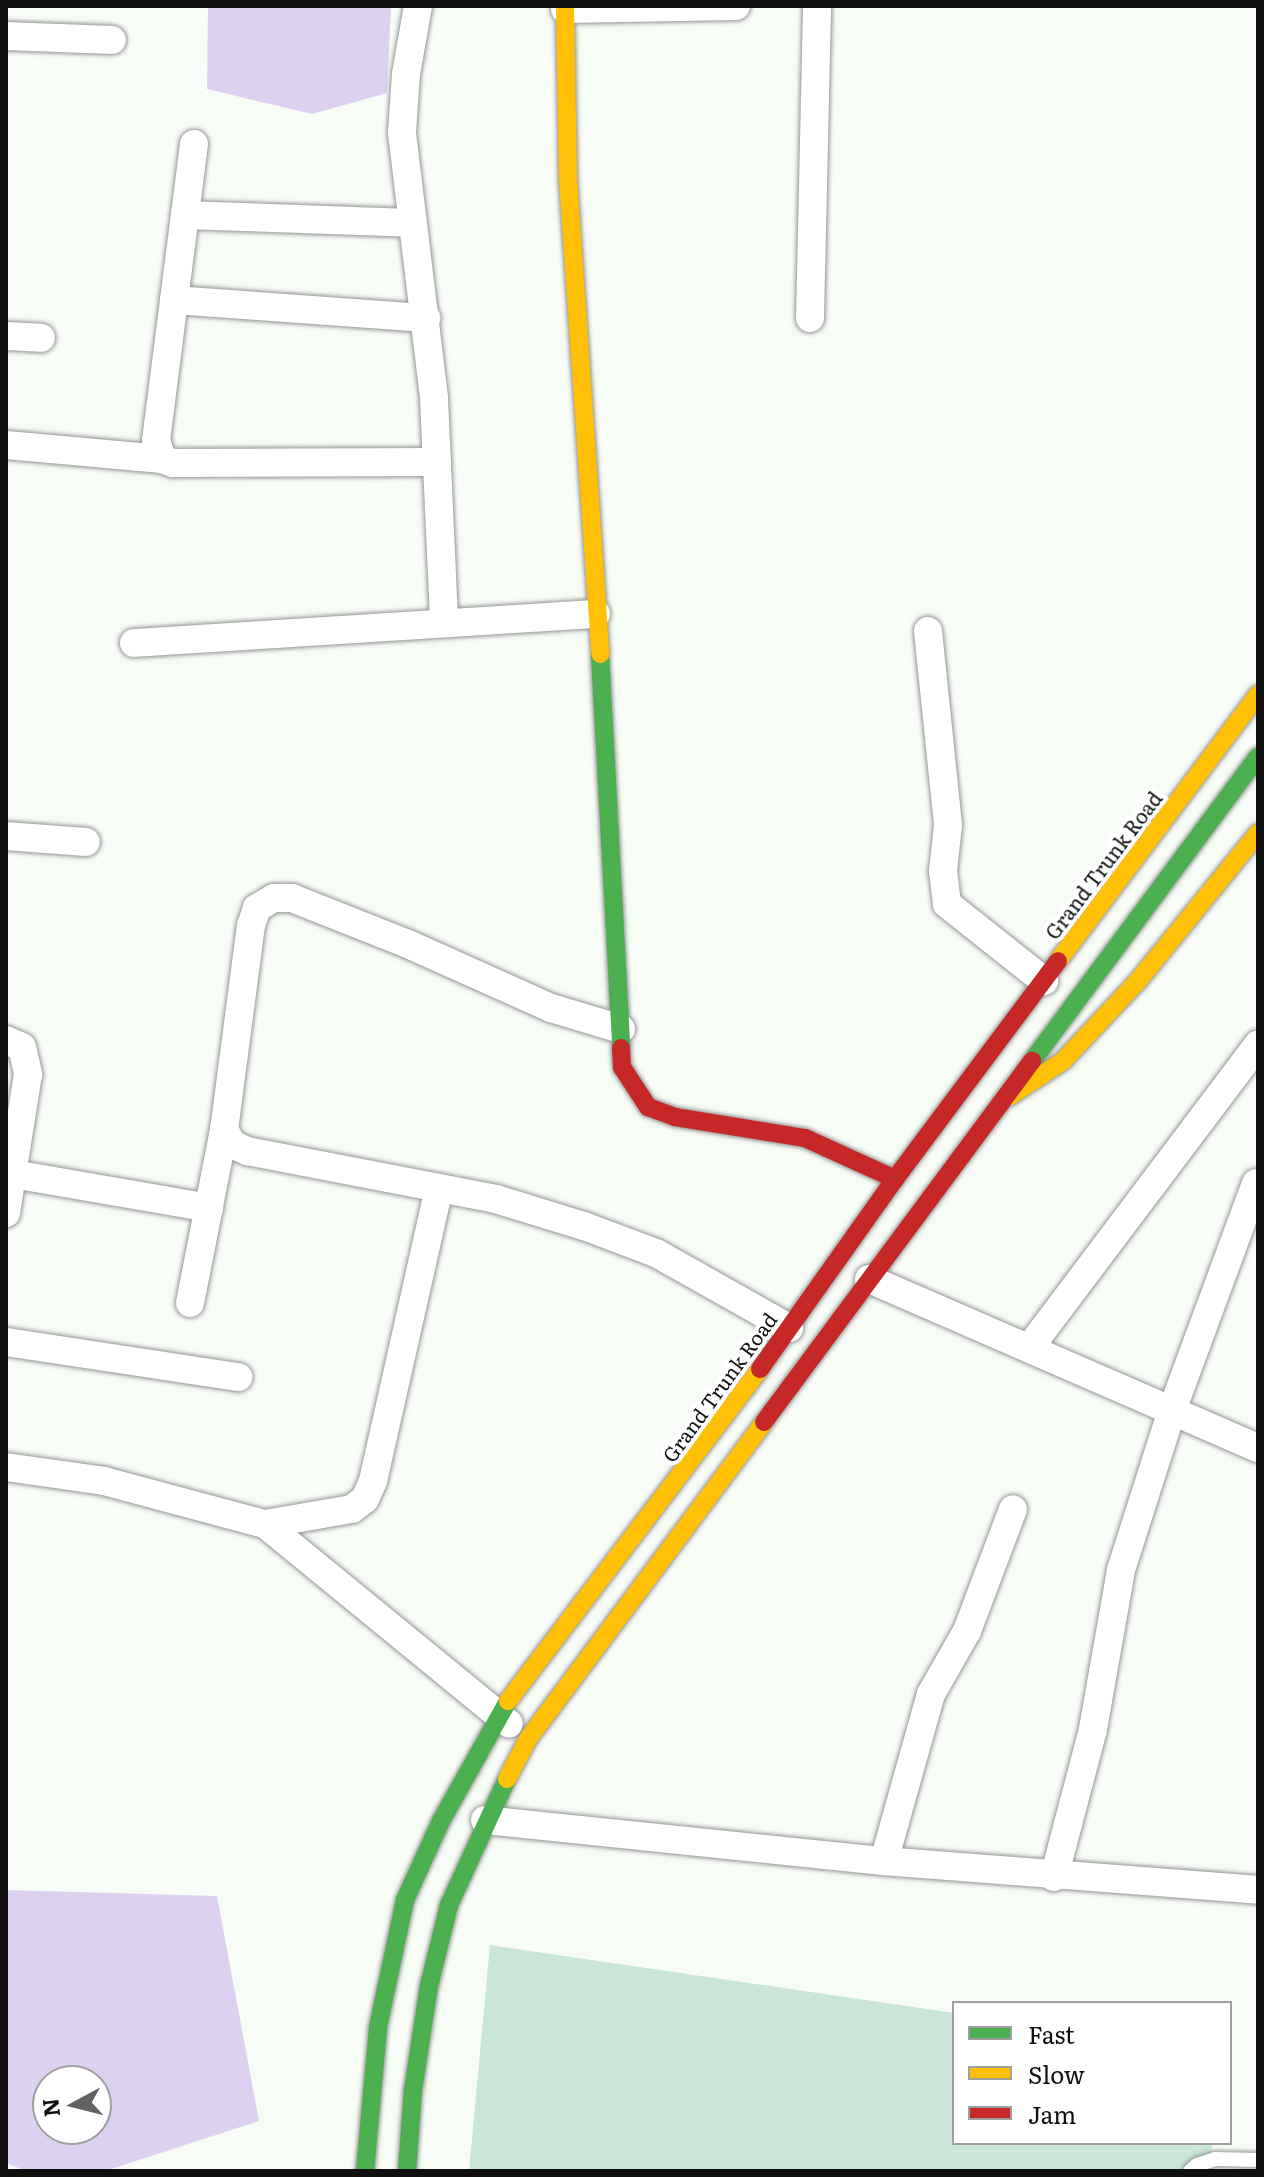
<!DOCTYPE html>
<style>
body{margin:0}
#map{position:relative;width:1264px;height:2177px;overflow:hidden;background:#f8fcf7;font-family:Literata,serif}
div>[style]{position:absolute}
.forest>*{inset:0;background:#c9e6d8}
.water>*{inset:0;background:#ddd1f1}
.roads{filter:drop-shadow(0 0 2px #949694) drop-shadow(0 0 2px #949694)}
.lane>*{height:14px;margin:-7px;padding:0 7px;transform-origin:7px;border-radius:7px;background:#fefffe}
.street>*{height:28px;margin:-14px;padding:0 14px;transform-origin:14px;border-radius:14px;background:#fefffe}
.fast>*{height:18px;margin:-9px;padding:0 9px;transform-origin:9px;border-radius:9px;background:#4caf50}
.slow>*{height:18px;margin:-9px;padding:0 9px;transform-origin:9px;border-radius:9px;background:#ffc107}
.jam>*{height:18px;margin:-9px;padding:0 9px;transform-origin:9px;border-radius:9px;background:#c62828}
span{translate:-50% -50%;white-space:nowrap;text-align:center;line-height:1.15;-webkit-text-stroke:8px #fff;paint-order:stroke}
.street-label{font-size:20px;color:#101010}
.frame{position:absolute;inset:0;border:8px solid #101010;pointer-events:none}
.legend{position:absolute;left:952px;top:2001px;width:280px;height:144px;box-sizing:border-box;background:#fff;border:2px solid #9f9f9f;margin:0;padding:10px 14px;list-style:none;font-size:24px;color:#101010}
.legend li{display:flex;align-items:center;gap:16px;height:40px}
.legend b{width:40px;border:2px solid #9f9f9f}
.north{position:absolute;left:32px;top:2065px;width:80px;height:80px;box-sizing:border-box;background:#fff;border:2px solid #9f9f9f;border-radius:50%;rotate:263deg;font-size:22px;font-weight:700;line-height:32px;text-align:center;color:#101010}
.north::after{content:'';display:block;margin:auto;width:28px;height:36px;background:#616361;clip-path:polygon(50% 0,100% 100%,50% 72%,0 100%)}
</style>
<div id="map">
<div class="forest">
<i style="clip-path:polygon(490px 1945px,954px 2013px,954px 2143px,1212px 2143px,1211px 2171px,469px 2171px)"></i>
</div>
<div class="water">
<i style="clip-path:polygon(208px 6px,391px 6px,387px 93px,312px 114px,207px 89px)"></i>
<i style="clip-path:polygon(evenodd,6px 1890px,217px 1896px,259px 2121px,105px 2171px,26px 2171px,6px 2163px,6px 1890px,48px 2081px,96px 2081px,96px 2129px,48px 2129px,48px 2081px)"></i>
</div>
<div class="roads">
<div class="lane">
<i style="left:1190px;top:2171px;width:9px;rotate:-41deg"></i>
<i style="left:1197px;top:2165px;width:19px;rotate:-18deg"></i>
<i style="left:1215px;top:2159px;width:43px;rotate:1.3deg"></i>
</div>
<div class="street">
<i style="left:418px;top:6px;width:69px;rotate:100deg"></i>
<i style="left:406px;top:74px;width:59px;rotate:93.9deg"></i>
<i style="left:402px;top:133px;width:268px;rotate:83.1deg"></i>
<i style="left:434px;top:399px;width:224px;rotate:87.4deg"></i>
<i style="left:565px;top:9px;width:171px;rotate:-1deg"></i>
<i style="left:6px;top:36px;width:106px;rotate:2.2deg"></i>
<i style="left:194px;top:144px;width:298px;rotate:97.3deg"></i>
<i style="left:156px;top:440px;width:20px;rotate:72deg"></i>
<i style="left:162px;top:459px;width:12px;rotate:20deg"></i>
<i style="left:173px;top:463px;width:264px;rotate:-0.2deg"></i>
<i style="left:185px;top:215px;width:226px;rotate:2deg"></i>
<i style="left:174px;top:300px;width:253px;rotate:4.1deg"></i>
<i style="left:810px;top:318px;width:312px;rotate:-88.7deg"></i>
<i style="left:6px;top:336px;width:35px;rotate:3deg"></i>
<i style="left:6px;top:445px;width:157px;rotate:5.1deg"></i>
<i style="left:928px;top:631px;width:195px;rotate:84.1deg"></i>
<i style="left:948px;top:825px;width:46px;rotate:96.2deg"></i>
<i style="left:943px;top:871px;width:33px;rotate:83deg"></i>
<i style="left:947px;top:904px;width:124px;rotate:38.4deg"></i>
<i style="left:134px;top:643px;width:463px;rotate:-3.6deg"></i>
<i style="left:6px;top:836px;width:80px;rotate:4.3deg"></i>
<i style="left:621px;top:1029px;width:73px;rotate:-163.3deg"></i>
<i style="left:551px;top:1008px;width:157px;rotate:-155.9deg"></i>
<i style="left:408px;top:944px;width:125px;rotate:-158.4deg"></i>
<i style="left:292px;top:898px;width:18px;rotate:180deg"></i>
<i style="left:274px;top:898px;width:20px;rotate:150deg"></i>
<i style="left:257px;top:908px;width:18px;rotate:109deg"></i>
<i style="left:251px;top:925px;width:206px;rotate:97.5deg"></i>
<i style="left:224px;top:1129px;width:17px;rotate:62deg"></i>
<i style="left:232px;top:1144px;width:17px;rotate:25deg"></i>
<i style="left:247px;top:1151px;width:254px;rotate:10.9deg"></i>
<i style="left:496px;top:1199px;width:92px;rotate:17.1deg"></i>
<i style="left:584px;top:1226px;width:77px;rotate:20.6deg"></i>
<i style="left:656px;top:1253px;width:153px;rotate:29.4deg"></i>
<i style="left:6px;top:1040px;width:17px;rotate:24deg"></i>
<i style="left:22px;top:1047px;width:28px;rotate:77deg"></i>
<i style="left:28px;top:1074px;width:141px;rotate:99deg"></i>
<i style="left:13px;top:1174px;width:199px;rotate:9.8deg"></i>
<i style="left:869px;top:1279px;width:424px;rotate:23.5deg"></i>
<i style="left:190px;top:1303px;width:177px;rotate:-78.9deg"></i>
<i style="left:6px;top:1342px;width:235px;rotate:8.6deg"></i>
<i style="left:1030px;top:1347px;width:379px;rotate:-53deg"></i>
<i style="left:6px;top:1467px;width:99px;rotate:8.1deg"></i>
<i style="left:104px;top:1481px;width:167px;rotate:15deg"></i>
<i style="left:265px;top:1524px;width:315px;rotate:39.3deg"></i>
<i style="left:265px;top:1524px;width:88px;rotate:-9.8deg"></i>
<i style="left:352px;top:1509px;width:16px;rotate:-38deg"></i>
<i style="left:365px;top:1499px;width:20px;rotate:-66deg"></i>
<i style="left:373px;top:1481px;width:300px;rotate:-77.3deg"></i>
<i style="left:485px;top:1820px;width:401px;rotate:5.9deg"></i>
<i style="left:884px;top:1861px;width:375px;rotate:4.4deg"></i>
<i style="left:884px;top:1861px;width:173px;rotate:-74.3deg"></i>
<i style="left:931px;top:1694px;width:73px;rotate:-60.3deg"></i>
<i style="left:967px;top:1631px;width:130px;rotate:-69.3deg"></i>
<i style="left:1054px;top:1877px;width:153px;rotate:-75.2deg"></i>
<i style="left:1093px;top:1729px;width:161px;rotate:-80deg"></i>
<i style="left:1121px;top:1570px;width:165px;rotate:-72.3deg"></i>
<i style="left:1171px;top:1413px;width:245px;rotate:-69.7deg"></i>
</div>
<div class="fast">
<i style="left:600px;top:654px;width:395px;rotate:86.9deg"></i>
<i style="left:1032px;top:1061px;width:379px;rotate:-53.4deg"></i>
<i style="left:365px;top:2171px;width:145px;rotate:-84.8deg"></i>
<i style="left:378px;top:2027px;width:130px;rotate:-78deg"></i>
<i style="left:405px;top:1900px;width:87px;rotate:-65.5deg"></i>
<i style="left:441px;top:1821px;width:137px;rotate:-60.8deg"></i>
<i style="left:407px;top:2171px;width:81px;rotate:-85.8deg"></i>
<i style="left:413px;top:2090px;width:105px;rotate:-81.3deg"></i>
<i style="left:429px;top:1986px;width:83px;rotate:-76.1deg"></i>
<i style="left:449px;top:1905px;width:139px;rotate:-65.3deg"></i>
</div>
<div class="slow">
<i style="left:565px;top:6px;width:173px;rotate:89deg"></i>
<i style="left:568px;top:179px;width:476px;rotate:86.1deg"></i>
<i style="left:1058px;top:961px;width:333px;rotate:-53.1deg"></i>
<i style="left:1010px;top:1096px;width:64px;rotate:-33.4deg"></i>
<i style="left:1063px;top:1061px;width:108px;rotate:-46.9deg"></i>
<i style="left:1137px;top:982px;width:192px;rotate:-50.9deg"></i>
<i style="left:508px;top:1701px;width:417px;rotate:-52.8deg"></i>
<i style="left:507px;top:1779px;width:45px;rotate:-62.3deg"></i>
<i style="left:528px;top:1739px;width:395px;rotate:-53.3deg"></i>
</div>
<div class="jam">
<i style="left:621px;top:1048px;width:19px;rotate:87deg"></i>
<i style="left:622px;top:1067px;width:48px;rotate:57deg"></i>
<i style="left:648px;top:1107px;width:29px;rotate:20deg"></i>
<i style="left:675px;top:1117px;width:132px;rotate:9.2deg"></i>
<i style="left:805px;top:1138px;width:99px;rotate:24.5deg"></i>
<i style="left:760px;top:1369px;width:233px;rotate:-54.6deg"></i>
<i style="left:895px;top:1179px;width:272px;rotate:-53.2deg"></i>
<i style="left:764px;top:1422px;width:450px;rotate:-53.4deg"></i>
</div>
</div>
<div class="street-label">
<span style="left:1103px;top:865px;rotate:-53deg">Grand Trunk Road</span>
<span style="left:719px;top:1387px;rotate:-54deg">Grand Trunk Road</span>
</div>
<div class="frame"></div>
<ul class="legend">
<li><b style="height:10px;background:#4caf50"></b>Fast</li>
<li><b style="height:10px;background:#ffc107"></b>Slow</li>
<li><b style="height:10px;background:#c62828"></b>Jam</li>
</ul>
<div class="north">N</div>
</div>
